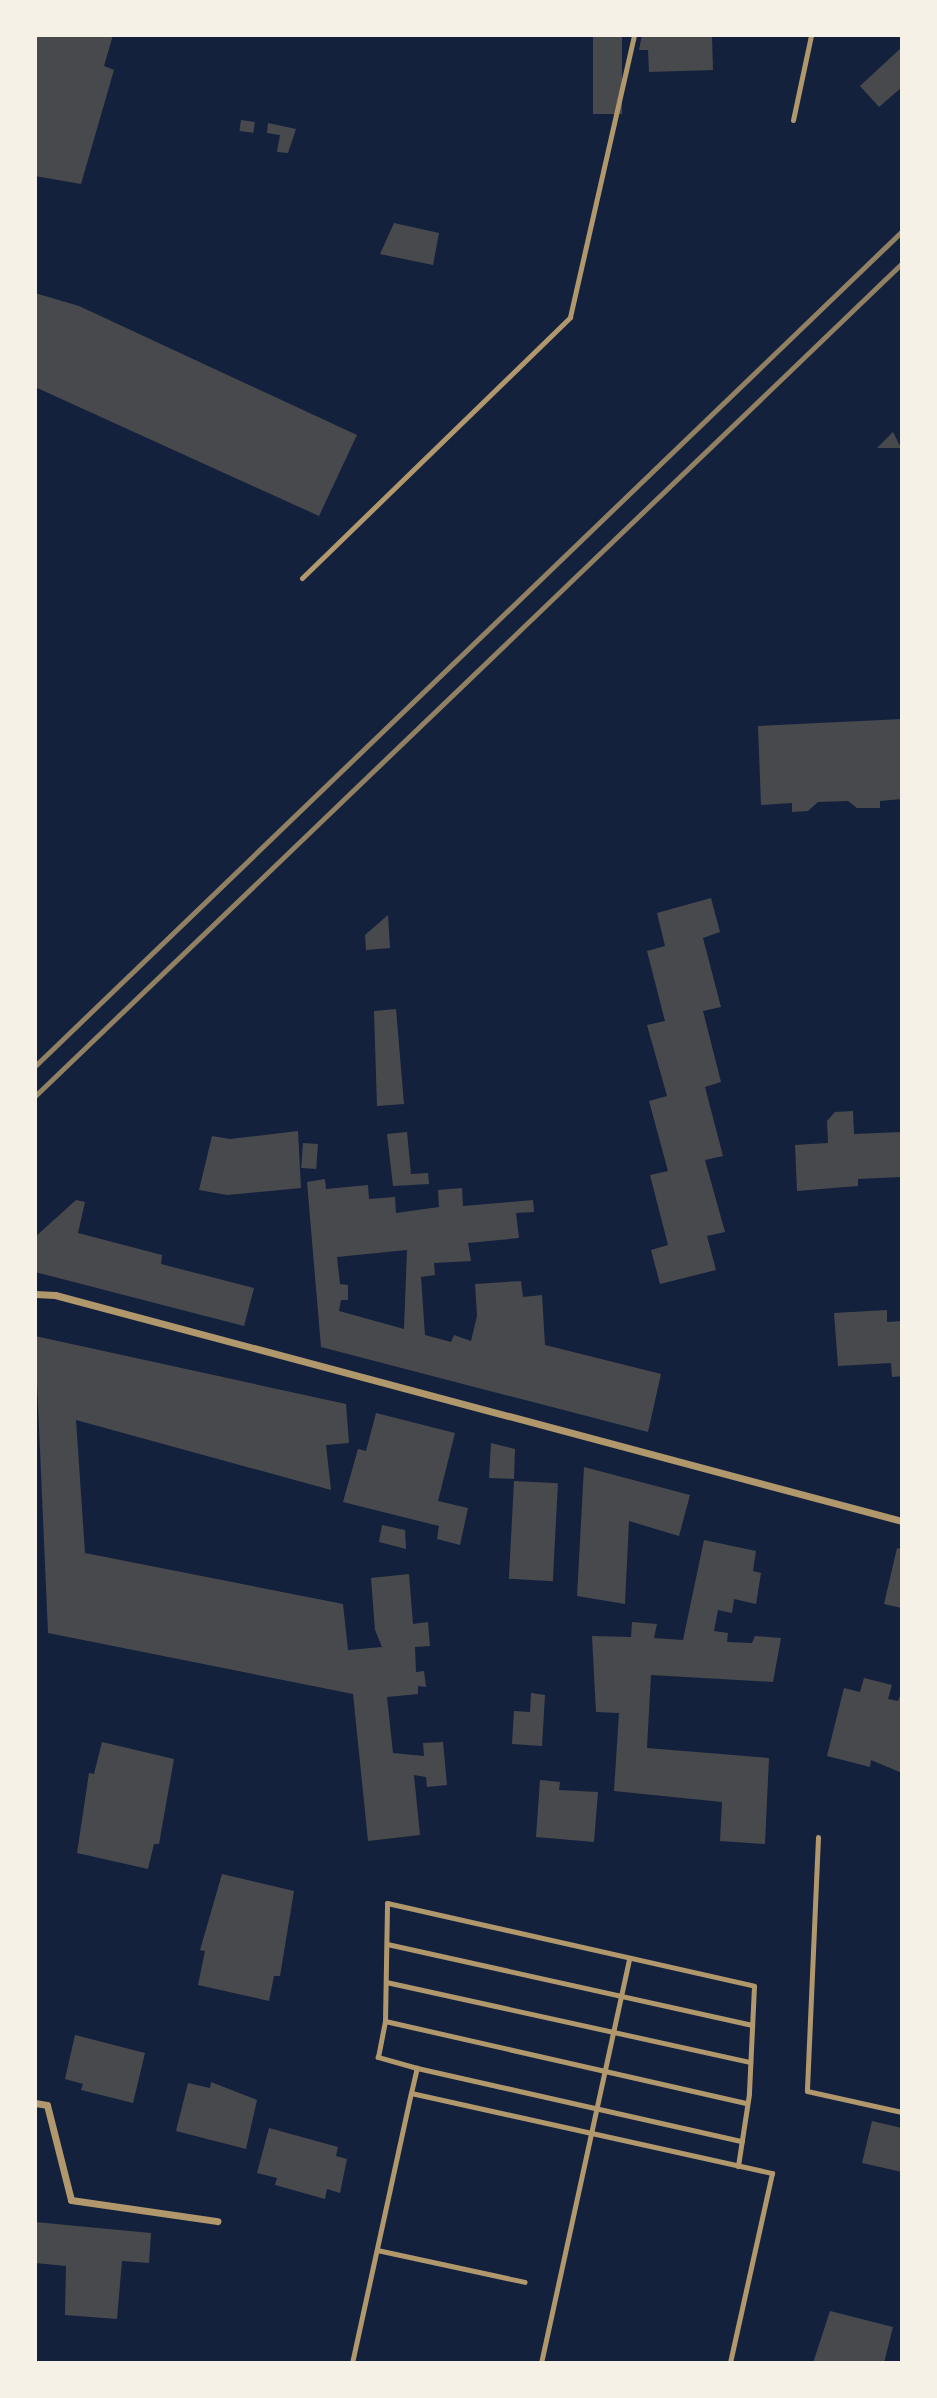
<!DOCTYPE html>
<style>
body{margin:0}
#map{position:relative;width:937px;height:2398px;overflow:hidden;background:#14213d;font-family:Lato,sans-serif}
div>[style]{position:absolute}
.building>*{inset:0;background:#48494c;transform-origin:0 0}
.service>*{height:5px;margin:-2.5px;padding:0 2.5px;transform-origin:2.5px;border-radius:2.5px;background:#b1986c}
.minor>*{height:7px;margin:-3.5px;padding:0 3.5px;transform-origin:3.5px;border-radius:3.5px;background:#b1986c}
.rail>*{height:5px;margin:-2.5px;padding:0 2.5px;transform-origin:2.5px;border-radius:2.5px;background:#918062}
span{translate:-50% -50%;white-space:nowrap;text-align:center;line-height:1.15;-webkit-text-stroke:5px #f6f1e7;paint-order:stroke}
.frame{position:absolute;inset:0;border:37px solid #f6f1e7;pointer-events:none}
</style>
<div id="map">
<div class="building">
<i style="clip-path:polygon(35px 35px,113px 35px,104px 66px,114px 70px,81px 184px,35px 176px)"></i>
<i style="left:593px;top:35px;width:29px;height:79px"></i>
<i style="clip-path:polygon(642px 35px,712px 35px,713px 70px,649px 72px,648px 50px,639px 50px)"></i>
<i style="clip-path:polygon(902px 47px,902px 87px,879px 107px,860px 86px)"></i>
<i style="left:241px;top:120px;width:14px;height:11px;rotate:8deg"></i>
<i style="clip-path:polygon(268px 123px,296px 129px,288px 153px,277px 152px,280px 135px,267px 133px)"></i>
<i style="clip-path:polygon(394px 223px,439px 233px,433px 265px,380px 254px)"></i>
<i style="clip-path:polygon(35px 293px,79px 306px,357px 435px,319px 516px,35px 387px)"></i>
<i style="clip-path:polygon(893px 432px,901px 448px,877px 448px)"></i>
<i style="clip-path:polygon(902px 719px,902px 799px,880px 801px,880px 808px,857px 808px,848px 801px,818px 802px,808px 811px,792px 812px,792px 803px,761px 805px,758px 726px)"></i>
<i style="clip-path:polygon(711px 898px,720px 932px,703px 938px,721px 1007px,703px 1011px,721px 1082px,705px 1087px,723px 1156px,705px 1160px,725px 1232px,707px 1236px,716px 1270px,660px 1284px,651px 1250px,668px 1245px,650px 1175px,668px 1171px,649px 1101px,667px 1096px,647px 1025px,665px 1021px,647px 951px,665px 946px,657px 913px)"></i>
<i style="clip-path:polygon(388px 915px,390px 948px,366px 950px,365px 935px)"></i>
<i style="clip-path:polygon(396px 1009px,404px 1104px,377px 1106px,374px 1011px)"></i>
<i style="clip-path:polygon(853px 1111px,854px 1134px,902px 1132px,902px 1177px,858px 1179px,858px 1186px,797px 1191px,795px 1145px,828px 1143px,827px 1121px,835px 1112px)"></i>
<i style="clip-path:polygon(298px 1131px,301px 1188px,227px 1195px,199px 1190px,212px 1136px,230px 1139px)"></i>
<i style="clip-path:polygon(407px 1132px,411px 1174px,428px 1173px,429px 1184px,393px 1186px,387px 1134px)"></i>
<i style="left:303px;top:1143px;width:15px;height:25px;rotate:4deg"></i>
<i style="clip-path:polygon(evenodd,325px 1179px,326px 1189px,368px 1185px,369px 1199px,395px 1197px,396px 1213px,439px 1207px,438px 1190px,462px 1188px,463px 1206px,533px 1200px,534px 1212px,516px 1213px,519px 1238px,468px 1243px,471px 1261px,434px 1263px,435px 1275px,421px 1277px,425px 1335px,451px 1342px,454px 1335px,471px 1341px,477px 1316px,475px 1284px,521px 1281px,523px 1297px,542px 1295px,545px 1345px,661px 1374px,648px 1432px,321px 1347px,307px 1182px,325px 1179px,407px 1250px,404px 1329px,339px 1311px,341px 1300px,348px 1300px,348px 1285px,340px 1284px,337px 1257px,407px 1250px)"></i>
<i style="clip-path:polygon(76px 1200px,85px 1202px,78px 1233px,162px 1255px,161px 1264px,254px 1288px,244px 1326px,35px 1272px,35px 1237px)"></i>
<i style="clip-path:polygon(887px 1310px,887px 1322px,902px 1321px,902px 1376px,892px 1377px,891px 1363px,838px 1366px,834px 1313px)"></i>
<i style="clip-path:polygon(35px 1336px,346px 1404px,349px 1443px,326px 1445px,331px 1490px,76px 1420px,85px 1553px,343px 1604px,348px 1650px,382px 1647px,375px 1630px,371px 1578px,409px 1574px,413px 1624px,428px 1622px,430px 1646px,415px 1647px,416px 1672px,424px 1671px,426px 1687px,418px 1686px,418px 1694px,387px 1697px,393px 1753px,424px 1756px,423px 1743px,443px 1742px,447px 1785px,427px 1787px,426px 1777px,414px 1775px,420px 1835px,368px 1841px,353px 1694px,48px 1633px)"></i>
<i style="clip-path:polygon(376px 1413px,455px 1433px,438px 1501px,468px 1508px,460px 1545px,437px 1539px,439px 1526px,343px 1502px,358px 1449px,366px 1451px)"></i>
<i style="clip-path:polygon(491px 1443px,515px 1449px,514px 1479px,489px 1478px)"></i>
<i style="clip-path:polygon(584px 1467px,690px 1495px,679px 1536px,629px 1521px,625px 1604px,577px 1596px)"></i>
<i style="left:514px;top:1481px;width:44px;height:98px;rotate:3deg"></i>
<i style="clip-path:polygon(382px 1525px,405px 1530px,406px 1549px,379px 1542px)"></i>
<i style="clip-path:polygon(704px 1540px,756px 1551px,753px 1571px,761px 1573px,756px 1604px,734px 1599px,732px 1613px,718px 1610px,714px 1631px,728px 1633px,727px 1642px,752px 1643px,755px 1636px,781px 1638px,773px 1682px,651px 1675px,647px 1748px,769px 1758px,765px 1844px,720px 1841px,722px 1802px,614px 1791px,619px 1713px,596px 1712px,592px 1636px,631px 1637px,632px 1622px,657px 1624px,654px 1638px,683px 1640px)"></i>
<i style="clip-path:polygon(897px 1548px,902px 1549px,902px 1608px,884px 1604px)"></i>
<i style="clip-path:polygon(864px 1678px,892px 1685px,888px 1699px,898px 1701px,902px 1691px,902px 1773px,871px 1760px,870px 1767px,827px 1756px,844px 1688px,860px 1692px)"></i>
<i style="clip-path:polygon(531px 1693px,545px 1695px,542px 1746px,512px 1744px,514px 1711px,530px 1712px)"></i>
<i style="clip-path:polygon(102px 1742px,174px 1759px,159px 1844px,154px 1844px,148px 1869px,77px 1853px,89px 1773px,94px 1774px)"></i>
<i style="clip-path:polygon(540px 1780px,560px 1782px,559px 1790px,598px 1792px,594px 1842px,536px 1837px)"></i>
<i style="clip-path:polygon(222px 1874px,294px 1891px,280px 1976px,274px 1976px,269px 2001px,198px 1985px,205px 1951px,200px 1950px)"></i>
<i style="clip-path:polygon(75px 2035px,145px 2053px,133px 2103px,81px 2090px,83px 2084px,65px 2079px)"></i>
<i style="clip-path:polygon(211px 2082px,257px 2100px,246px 2149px,176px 2131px,188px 2083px,210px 2088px)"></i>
<i style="clip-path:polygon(872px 2121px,902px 2128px,902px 2172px,862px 2163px)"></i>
<i style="clip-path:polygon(269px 2128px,338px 2147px,336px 2156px,347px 2159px,340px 2193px,327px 2189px,325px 2199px,275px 2185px,277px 2178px,257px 2173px)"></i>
<i style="clip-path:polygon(35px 2222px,151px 2233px,149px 2263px,122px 2261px,117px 2319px,65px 2315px,66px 2266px,35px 2263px)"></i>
<i style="clip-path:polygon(830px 2311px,893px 2327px,884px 2363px,813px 2363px)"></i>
</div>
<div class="service">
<i style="left:793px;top:120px;width:87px;rotate:-78deg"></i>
<i style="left:302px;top:578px;width:374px;rotate:-44.2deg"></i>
<i style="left:570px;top:317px;width:289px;rotate:-77.2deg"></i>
<i style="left:818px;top:1837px;width:254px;rotate:92.5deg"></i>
<i style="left:807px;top:2091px;width:97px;rotate:12.5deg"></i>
<i style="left:387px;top:1944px;width:374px;rotate:12.5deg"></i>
<i style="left:386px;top:1982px;width:373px;rotate:12.4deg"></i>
<i style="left:385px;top:2021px;width:371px;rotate:12.8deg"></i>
<i style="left:417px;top:2068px;width:333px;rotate:12.7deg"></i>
<i style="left:411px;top:2093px;width:26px;rotate:-77deg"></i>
<i style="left:417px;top:2068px;width:41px;rotate:-164.2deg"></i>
<i style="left:378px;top:2057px;width:37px;rotate:-79deg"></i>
<i style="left:385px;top:2021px;width:118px;rotate:-89deg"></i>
<i style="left:387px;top:1903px;width:376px;rotate:12.7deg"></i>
<i style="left:754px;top:1986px;width:108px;rotate:92.7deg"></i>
<i style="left:749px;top:2094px;width:73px;rotate:98.7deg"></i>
<i style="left:377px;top:2250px;width:151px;rotate:12.2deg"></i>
<i style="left:352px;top:2363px;width:276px;rotate:-77.7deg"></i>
<i style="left:411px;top:2093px;width:370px;rotate:12.5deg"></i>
<i style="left:772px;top:2173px;width:195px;rotate:102.5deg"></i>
<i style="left:541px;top:2363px;width:414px;rotate:-77.7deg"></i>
</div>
<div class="minor">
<i style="left:35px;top:1294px;width:20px;rotate:3deg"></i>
<i style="left:55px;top:1295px;width:877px;rotate:14.94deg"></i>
<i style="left:35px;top:2103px;width:12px;rotate:9deg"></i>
<i style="left:47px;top:2105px;width:98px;rotate:75.8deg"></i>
<i style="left:71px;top:2200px;width:148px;rotate:8.2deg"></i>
</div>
<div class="rail">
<i style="left:35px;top:1066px;width:1204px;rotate:-43.92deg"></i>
<i style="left:35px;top:1096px;width:1202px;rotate:-43.85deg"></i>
</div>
<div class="frame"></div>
</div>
